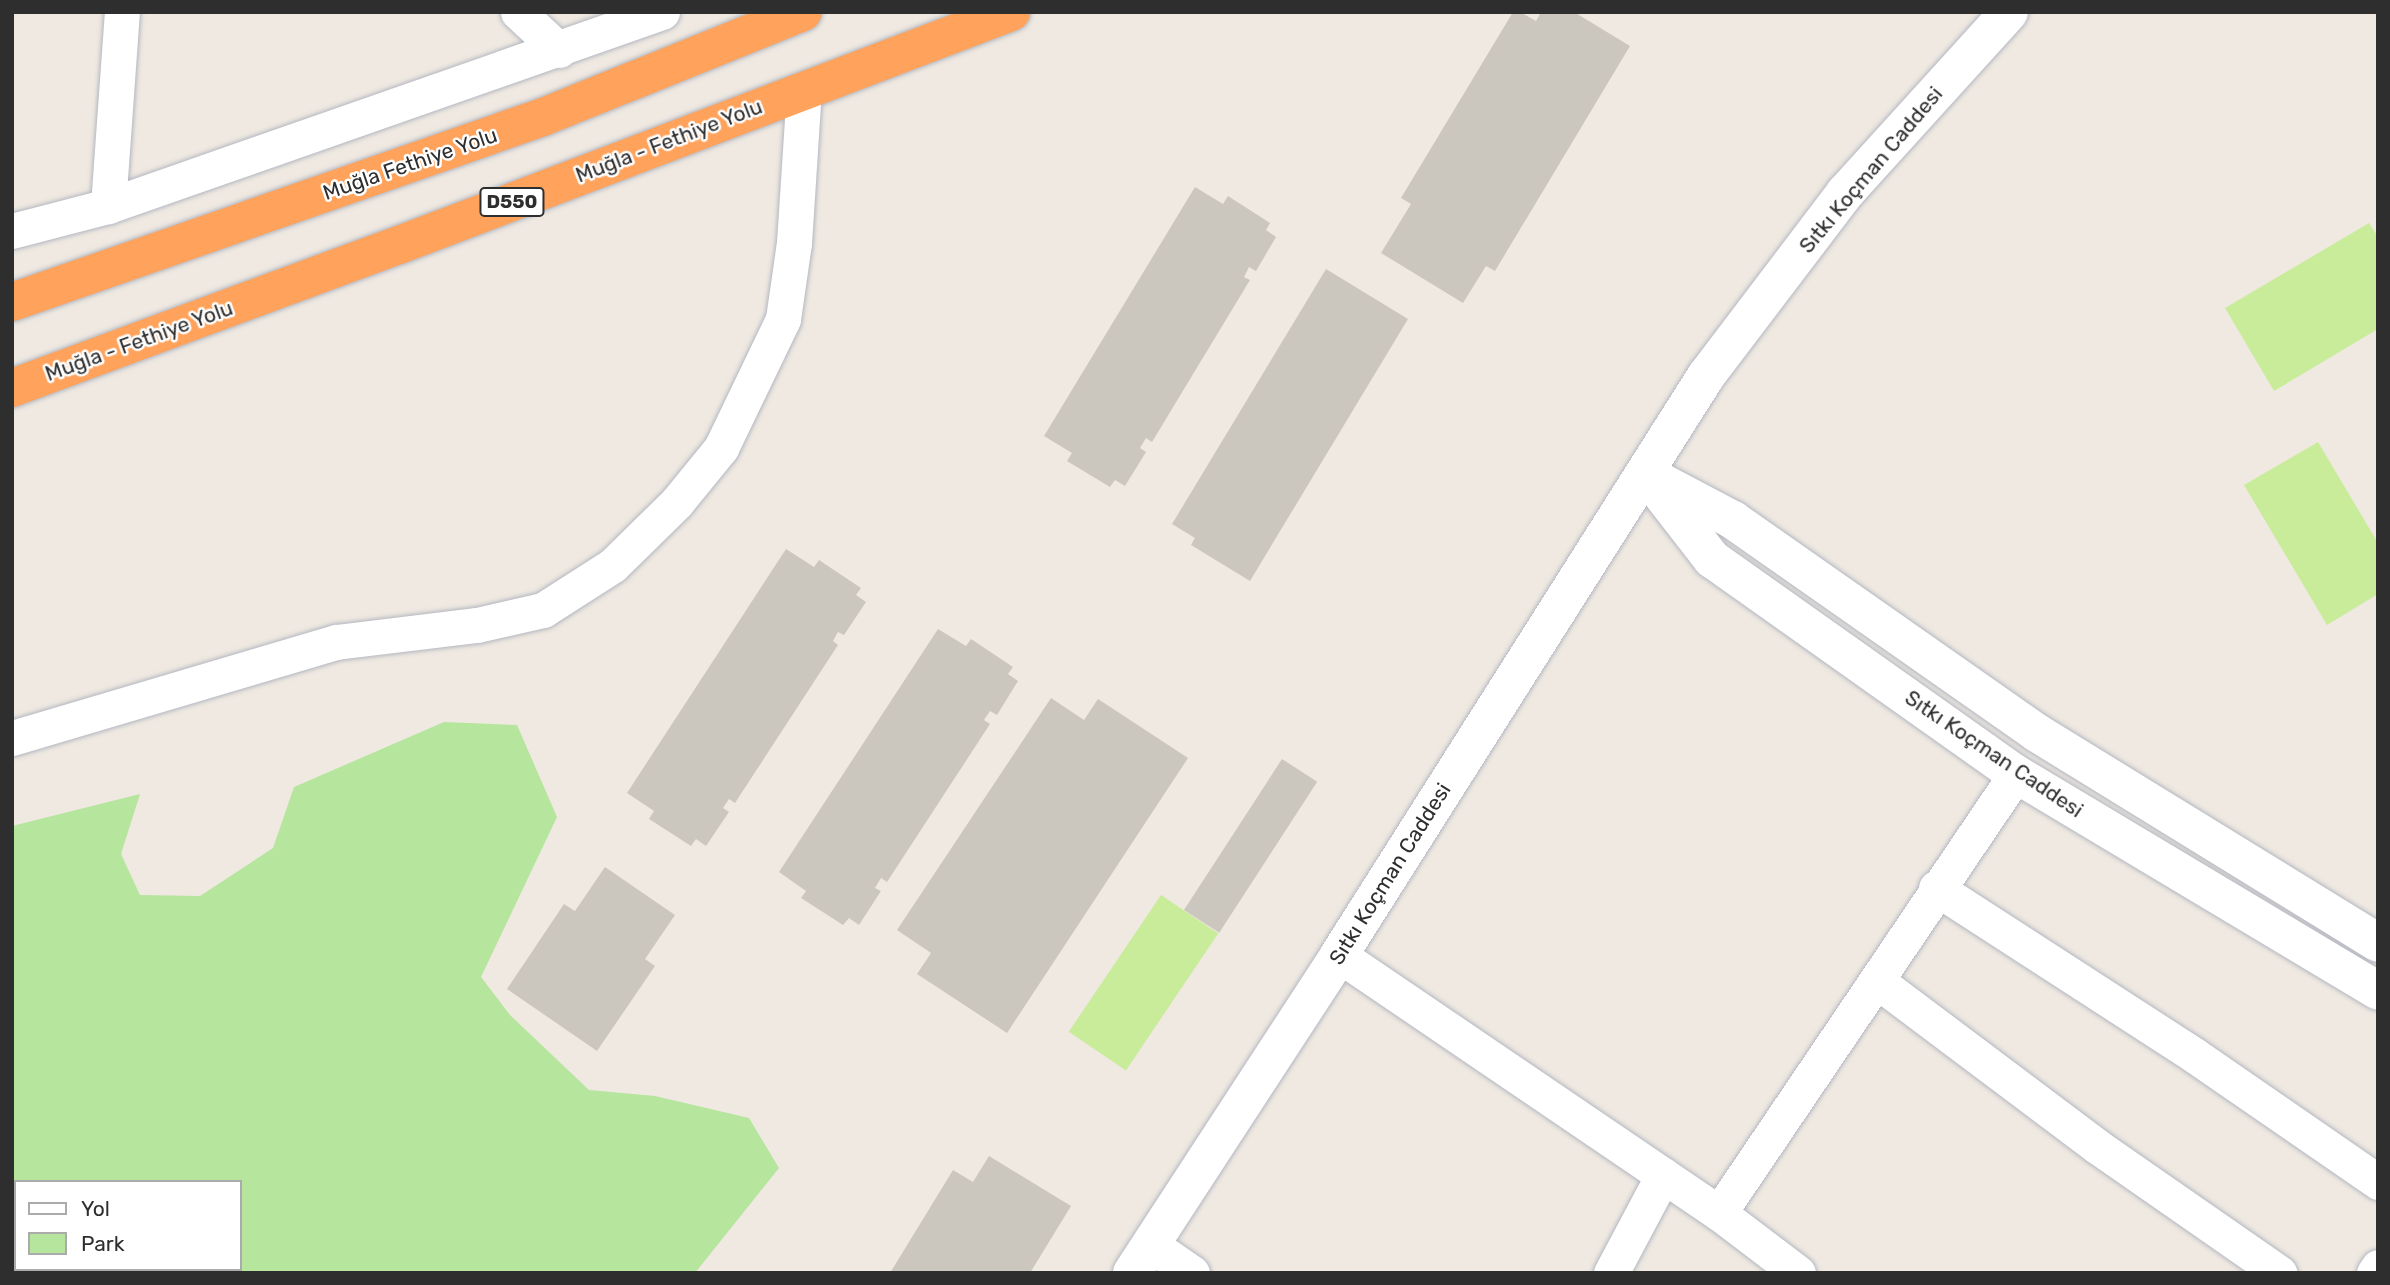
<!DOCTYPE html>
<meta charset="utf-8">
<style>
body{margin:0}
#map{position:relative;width:2390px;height:1285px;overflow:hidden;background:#efe9e1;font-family:Rubik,sans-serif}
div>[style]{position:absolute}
.green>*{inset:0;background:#b6e59e}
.pitch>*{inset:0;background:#c9ec9a;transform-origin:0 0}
.building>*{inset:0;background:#cbc7bf;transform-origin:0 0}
.roads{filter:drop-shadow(0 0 2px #b4b7c1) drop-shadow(0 0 2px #b4b7c1)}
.street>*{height:35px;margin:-17.5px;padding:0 17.5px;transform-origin:17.5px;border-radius:17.5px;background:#fff}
.secondary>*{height:38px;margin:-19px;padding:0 19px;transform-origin:19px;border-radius:19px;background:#fff}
.highway>*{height:38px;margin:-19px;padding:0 19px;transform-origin:19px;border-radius:19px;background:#ffa35c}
span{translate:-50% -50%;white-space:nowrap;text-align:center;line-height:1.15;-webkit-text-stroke:5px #fff;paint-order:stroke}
.shield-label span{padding:2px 5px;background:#fff;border:2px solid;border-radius:5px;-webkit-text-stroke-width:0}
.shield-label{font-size:19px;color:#2e2e2e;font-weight:700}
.street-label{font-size:21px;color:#2e2e2e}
.frame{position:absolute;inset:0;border:14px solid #2e2e2e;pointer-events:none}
.legend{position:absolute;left:14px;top:1180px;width:228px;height:91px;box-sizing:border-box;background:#fff;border:2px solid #ababab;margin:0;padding:9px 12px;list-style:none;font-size:21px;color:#2e2e2e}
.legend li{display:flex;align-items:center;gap:14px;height:35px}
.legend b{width:35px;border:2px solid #ababab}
</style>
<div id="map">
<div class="green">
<i style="clip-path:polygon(evenodd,444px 722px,517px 725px,557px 817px,481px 977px,510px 1015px,589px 1090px,655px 1096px,749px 1118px,779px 1168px,695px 1273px,12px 1273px,12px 826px,140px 794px,121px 854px,140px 895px,200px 896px,273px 848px,294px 787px,444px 722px,16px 1182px,240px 1182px,240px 1269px,16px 1269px,16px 1182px)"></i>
</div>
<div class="pitch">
<i style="clip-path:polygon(2369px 223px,2378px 237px,2378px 329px,2274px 391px,2225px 308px)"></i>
<i style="clip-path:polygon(2318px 442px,2378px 543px,2378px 594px,2327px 625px,2244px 485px)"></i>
<i style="left:1161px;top:895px;width:69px;height:165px;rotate:34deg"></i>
</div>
<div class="building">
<i style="clip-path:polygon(1513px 12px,1520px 12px,1536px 21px,1541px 12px,1574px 12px,1630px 46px,1495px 271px,1486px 266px,1463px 303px,1381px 253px,1411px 204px,1401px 198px)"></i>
<i style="clip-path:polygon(1195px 187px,1223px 204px,1228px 196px,1270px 223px,1266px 230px,1276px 237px,1256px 271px,1249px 267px,1244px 277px,1250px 280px,1152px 442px,1146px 438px,1140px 448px,1146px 452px,1125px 486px,1115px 480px,1110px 487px,1067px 461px,1072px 453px,1044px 436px)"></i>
<i style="clip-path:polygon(1326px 269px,1408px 319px,1250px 581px,1191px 545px,1195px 538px,1172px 524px)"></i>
<i style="clip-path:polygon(786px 549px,814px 567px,819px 560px,861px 588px,856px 595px,866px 602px,844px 635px,838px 632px,833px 641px,838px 645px,735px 803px,729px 799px,723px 808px,729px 812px,706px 846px,696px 839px,691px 846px,649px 819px,654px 811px,627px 793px)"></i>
<i style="clip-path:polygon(938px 629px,966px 646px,971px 639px,1013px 667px,1008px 674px,1018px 681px,997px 715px,990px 711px,984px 720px,990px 724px,887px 882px,881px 878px,875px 888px,881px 891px,859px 925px,849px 918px,843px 925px,801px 898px,806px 891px,779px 872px)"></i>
<i style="clip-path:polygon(1051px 698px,1084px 720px,1098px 699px,1188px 758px,1007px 1033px,917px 974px,931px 953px,897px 930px)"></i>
<i style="left:1282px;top:759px;width:42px;height:180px;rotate:33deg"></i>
<i style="clip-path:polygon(605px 867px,675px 915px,645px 959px,655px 966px,597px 1051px,507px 989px,564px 904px,575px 911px)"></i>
<i style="clip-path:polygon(989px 1156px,1071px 1206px,1030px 1273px,890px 1273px,953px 1170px,973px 1182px)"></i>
</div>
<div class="roads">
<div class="street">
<i style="left:518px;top:12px;width:56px;rotate:42.8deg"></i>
<i style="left:108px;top:206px;width:195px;rotate:-85.9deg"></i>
<i style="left:12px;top:231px;width:99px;rotate:-14.6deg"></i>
<i style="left:108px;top:206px;width:587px;rotate:-19.3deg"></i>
<i style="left:12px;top:738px;width:338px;rotate:-16.5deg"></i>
<i style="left:336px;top:642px;width:142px;rotate:-6.9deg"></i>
<i style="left:477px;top:625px;width:68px;rotate:-12.8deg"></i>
<i style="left:543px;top:610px;width:83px;rotate:-32.7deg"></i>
<i style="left:613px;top:565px;width:90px;rotate:-44.5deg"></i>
<i style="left:677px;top:502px;width:70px;rotate:-50.8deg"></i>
<i style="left:721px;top:448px;width:143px;rotate:-64.3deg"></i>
<i style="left:783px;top:319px;width:77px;rotate:-81.8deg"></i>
<i style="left:794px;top:243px;width:154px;rotate:-86.3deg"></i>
<i style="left:1936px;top:888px;width:307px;rotate:32.9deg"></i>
<i style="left:2194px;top:1055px;width:224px;rotate:34.6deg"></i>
<i style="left:1339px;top:955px;width:459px;rotate:34.2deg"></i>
<i style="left:1877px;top:981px;width:276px;rotate:36.9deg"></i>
<i style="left:2098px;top:1147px;width:221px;rotate:34.8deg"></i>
<i style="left:1150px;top:1244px;width:51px;rotate:34.6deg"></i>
<i style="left:1611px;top:1273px;width:111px;rotate:-62deg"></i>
<i style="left:1798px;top:1273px;width:99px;rotate:-142.8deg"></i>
<i style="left:1719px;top:1213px;width:530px;rotate:-55.92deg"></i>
<i style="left:2374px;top:1273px;width:7px;rotate:-56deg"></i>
</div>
<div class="secondary">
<i style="left:1646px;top:474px;width:108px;rotate:52.2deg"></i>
<i style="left:1712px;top:559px;width:372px;rotate:35.3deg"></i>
<i style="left:2016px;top:774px;width:422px;rotate:30.9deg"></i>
<i style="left:1659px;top:481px;width:84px;rotate:27.8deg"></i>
<i style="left:1733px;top:520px;width:371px;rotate:35deg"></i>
<i style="left:2037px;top:733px;width:400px;rotate:31.6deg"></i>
<i style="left:1132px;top:1273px;width:379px;rotate:-56.9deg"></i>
<i style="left:1339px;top:955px;width:686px;rotate:-57.63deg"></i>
<i style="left:1706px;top:376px;width:230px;rotate:-52.8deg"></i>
<i style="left:1845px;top:193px;width:244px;rotate:-47.8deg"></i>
</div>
<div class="highway">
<i style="left:12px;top:302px;width:562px;rotate:-19.21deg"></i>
<i style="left:543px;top:117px;width:280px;rotate:-22deg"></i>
<i style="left:12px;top:388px;width:413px;rotate:-20.3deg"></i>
<i style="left:399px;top:245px;width:655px;rotate:-20.84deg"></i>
</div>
</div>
<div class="shield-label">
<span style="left:512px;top:202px">D550</span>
</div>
<div class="street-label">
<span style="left:669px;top:141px;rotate:-21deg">Muğla - Fethiye Yolu</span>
<span style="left:410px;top:164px;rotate:-19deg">Muğla Fethiye Yolu</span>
<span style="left:1871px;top:170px;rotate:-50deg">Sıtkı Koçman Caddesi</span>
<span style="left:139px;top:341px;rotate:-20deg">Muğla - Fethiye Yolu</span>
<span style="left:1994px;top:754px;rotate:34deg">Sıtkı Koçman Caddesi</span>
<span style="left:1390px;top:874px;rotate:-58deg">Sıtkı Koçman Caddesi</span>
</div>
<div class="frame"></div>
<ul class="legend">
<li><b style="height:9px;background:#fff"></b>Yol</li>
<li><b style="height:19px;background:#b6e59e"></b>Park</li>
</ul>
</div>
